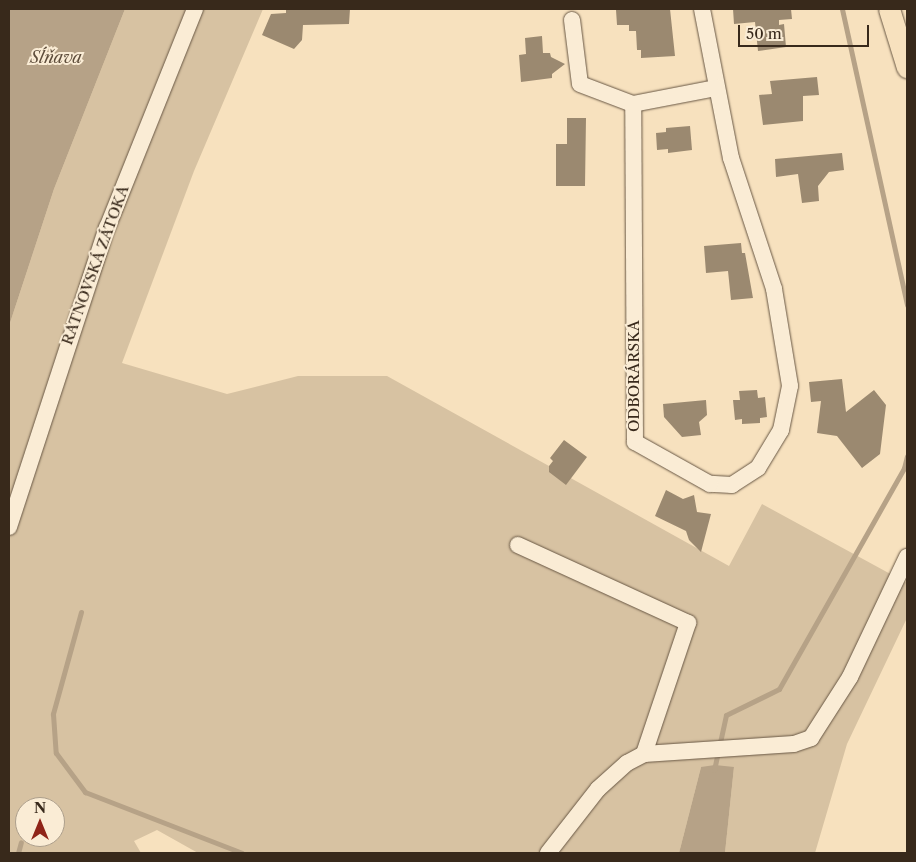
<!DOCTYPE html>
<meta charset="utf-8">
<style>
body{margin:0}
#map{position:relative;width:916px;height:862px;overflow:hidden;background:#f7e1be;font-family:"Libre Caslon Text",serif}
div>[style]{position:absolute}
.green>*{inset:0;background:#d7c2a2}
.water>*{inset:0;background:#b6a287}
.stream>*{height:5px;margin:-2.5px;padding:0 2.5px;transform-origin:2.5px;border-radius:2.5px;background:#b6a287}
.building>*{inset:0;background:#9b8970}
.roads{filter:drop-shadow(0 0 1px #685744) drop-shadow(0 0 1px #685744)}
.minor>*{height:16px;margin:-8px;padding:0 8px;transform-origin:8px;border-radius:8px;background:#faecd5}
.major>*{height:21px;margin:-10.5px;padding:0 10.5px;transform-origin:10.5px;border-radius:10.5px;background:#f7e1be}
span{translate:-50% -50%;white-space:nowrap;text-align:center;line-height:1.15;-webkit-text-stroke:4px #faecd5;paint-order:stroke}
.street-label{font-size:15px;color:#38291b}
.water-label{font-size:16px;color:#5e4d3b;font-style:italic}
.frame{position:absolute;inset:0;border:10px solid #38291b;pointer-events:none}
.north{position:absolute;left:15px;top:797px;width:50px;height:50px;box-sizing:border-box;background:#faecd5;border:1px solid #ac9e8b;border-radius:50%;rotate:0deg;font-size:14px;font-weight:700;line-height:20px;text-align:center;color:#38291b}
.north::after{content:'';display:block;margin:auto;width:18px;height:22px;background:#8f2418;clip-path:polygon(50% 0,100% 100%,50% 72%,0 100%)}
.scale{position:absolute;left:738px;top:25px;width:131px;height:22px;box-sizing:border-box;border:2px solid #38291b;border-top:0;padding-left:6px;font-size:15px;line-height:18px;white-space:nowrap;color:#38291b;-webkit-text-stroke:4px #faecd5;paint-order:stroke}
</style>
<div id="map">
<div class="green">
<i style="clip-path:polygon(evenodd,125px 9px,263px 9px,194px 171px,122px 363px,227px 394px,298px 376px,387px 376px,729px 566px,762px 504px,907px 583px,907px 618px,847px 744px,815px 853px,725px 853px,734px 767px,701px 767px,679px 853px,198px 853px,157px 830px,134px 841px,141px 853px,9px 853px,9px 326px,54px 189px,125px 9px,25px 807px,55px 807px,55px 837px,25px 837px,25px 807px)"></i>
</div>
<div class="water">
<i style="clip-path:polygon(9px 9px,125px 9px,54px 189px,9px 326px)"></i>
<i style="clip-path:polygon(715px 765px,734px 767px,725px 853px,679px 853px,701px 767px)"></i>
</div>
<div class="stream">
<i style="left:842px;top:9px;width:303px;rotate:77.6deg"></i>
<i style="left:81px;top:612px;width:106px;rotate:105.4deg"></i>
<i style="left:53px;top:714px;width:39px;rotate:86deg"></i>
<i style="left:56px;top:753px;width:49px;rotate:53.4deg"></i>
<i style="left:85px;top:792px;width:168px;rotate:21.2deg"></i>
<i style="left:714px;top:770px;width:56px;rotate:-77.7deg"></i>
<i style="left:726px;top:715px;width:59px;rotate:-26.1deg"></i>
<i style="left:779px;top:689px;width:254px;rotate:-60.5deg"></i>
<i style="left:904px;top:468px;width:12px;rotate:-76deg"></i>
<i style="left:18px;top:853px;width:11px;rotate:-75deg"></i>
</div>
<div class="building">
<i style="clip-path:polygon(286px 9px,350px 9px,349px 24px,303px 25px,302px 40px,294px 49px,262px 35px,271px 14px,286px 13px)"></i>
<i style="clip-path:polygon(670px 9px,675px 56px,641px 58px,641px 50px,637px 50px,636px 31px,629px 31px,629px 25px,617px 25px,616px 10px)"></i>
<i style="clip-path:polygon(733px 9px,791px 9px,792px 19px,779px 20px,779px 25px,784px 24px,786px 47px,758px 51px,755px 22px,734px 24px)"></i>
<i style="clip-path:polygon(542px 36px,543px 53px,550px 53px,551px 57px,565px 64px,552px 74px,552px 78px,521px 82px,519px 55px,526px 54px,525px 38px)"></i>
<i style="clip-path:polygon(817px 77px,819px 95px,803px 96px,803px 121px,763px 125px,759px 95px,772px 94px,770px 81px)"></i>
<i style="clip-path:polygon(567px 118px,586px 118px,585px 186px,556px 186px,556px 144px,567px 144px)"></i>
<i style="clip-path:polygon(690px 126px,692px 150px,668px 153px,668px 149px,657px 150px,656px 133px,666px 132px,666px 128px)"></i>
<i style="clip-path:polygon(842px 153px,844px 170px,829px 172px,818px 186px,819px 201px,802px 203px,798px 174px,776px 177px,775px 159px)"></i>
<i style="clip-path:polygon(741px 243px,742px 253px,745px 253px,753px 298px,731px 300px,728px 271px,706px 273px,704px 246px)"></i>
<i style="clip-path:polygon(842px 379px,846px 412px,874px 390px,886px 405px,880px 454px,862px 468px,837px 436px,817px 433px,821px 401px,811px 402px,809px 382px)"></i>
<i style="clip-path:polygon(757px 390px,758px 398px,765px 397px,767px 417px,760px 418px,760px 423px,742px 424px,742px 419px,735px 420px,733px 400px,740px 400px,739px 391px)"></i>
<i style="clip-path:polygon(706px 400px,707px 415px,699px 422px,701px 435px,682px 437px,664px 417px,663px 404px)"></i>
<i style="clip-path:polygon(564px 440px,587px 457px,566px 485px,549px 472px,549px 466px,553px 461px,550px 458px)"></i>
<i style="clip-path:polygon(666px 490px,683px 499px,694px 495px,697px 512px,711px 514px,701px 552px,689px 540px,686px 531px,655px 516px)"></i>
</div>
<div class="roads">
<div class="minor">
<i style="left:702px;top:9px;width:152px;rotate:79deg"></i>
<i style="left:731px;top:158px;width:138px;rotate:71.8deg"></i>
<i style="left:774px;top:289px;width:98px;rotate:80.6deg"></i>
<i style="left:790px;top:386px;width:45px;rotate:101.6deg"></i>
<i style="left:781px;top:430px;width:44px;rotate:121.2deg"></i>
<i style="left:758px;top:468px;width:31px;rotate:147deg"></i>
<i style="left:732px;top:485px;width:22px;rotate:-177deg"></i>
<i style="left:710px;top:484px;width:86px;rotate:-150.8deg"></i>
<i style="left:635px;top:442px;width:338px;rotate:-90.3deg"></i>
<i style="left:633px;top:104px;width:85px;rotate:-10.9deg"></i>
<i style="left:572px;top:20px;width:64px;rotate:82.9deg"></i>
<i style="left:580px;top:84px;width:57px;rotate:20.7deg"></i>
<i style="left:9px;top:527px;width:315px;rotate:-71.9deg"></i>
<i style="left:107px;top:228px;width:236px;rotate:-68.1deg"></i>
<i style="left:518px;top:545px;width:187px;rotate:24.6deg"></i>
<i style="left:688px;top:623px;width:138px;rotate:108.6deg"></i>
<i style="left:548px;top:853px;width:81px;rotate:-52deg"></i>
<i style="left:598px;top:789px;width:39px;rotate:-42deg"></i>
<i style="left:627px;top:763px;width:19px;rotate:-28deg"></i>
<i style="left:644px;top:754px;width:150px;rotate:-3.8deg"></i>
<i style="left:794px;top:744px;width:18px;rotate:-19deg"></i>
<i style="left:811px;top:738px;width:72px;rotate:-57.4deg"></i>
<i style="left:850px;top:677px;width:133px;rotate:-64.6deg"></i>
</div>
<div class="major">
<i style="left:889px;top:9px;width:61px;rotate:72.8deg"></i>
</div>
</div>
<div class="street-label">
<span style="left:95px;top:265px;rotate:-70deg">RATNOVSKÁ ZÁTOKA</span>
<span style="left:634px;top:376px;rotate:-90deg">ODBORÁRSKA</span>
</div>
<div class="water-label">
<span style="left:56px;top:57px">Sĺňava</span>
</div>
<div class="frame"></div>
<div class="north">N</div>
<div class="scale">50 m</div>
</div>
